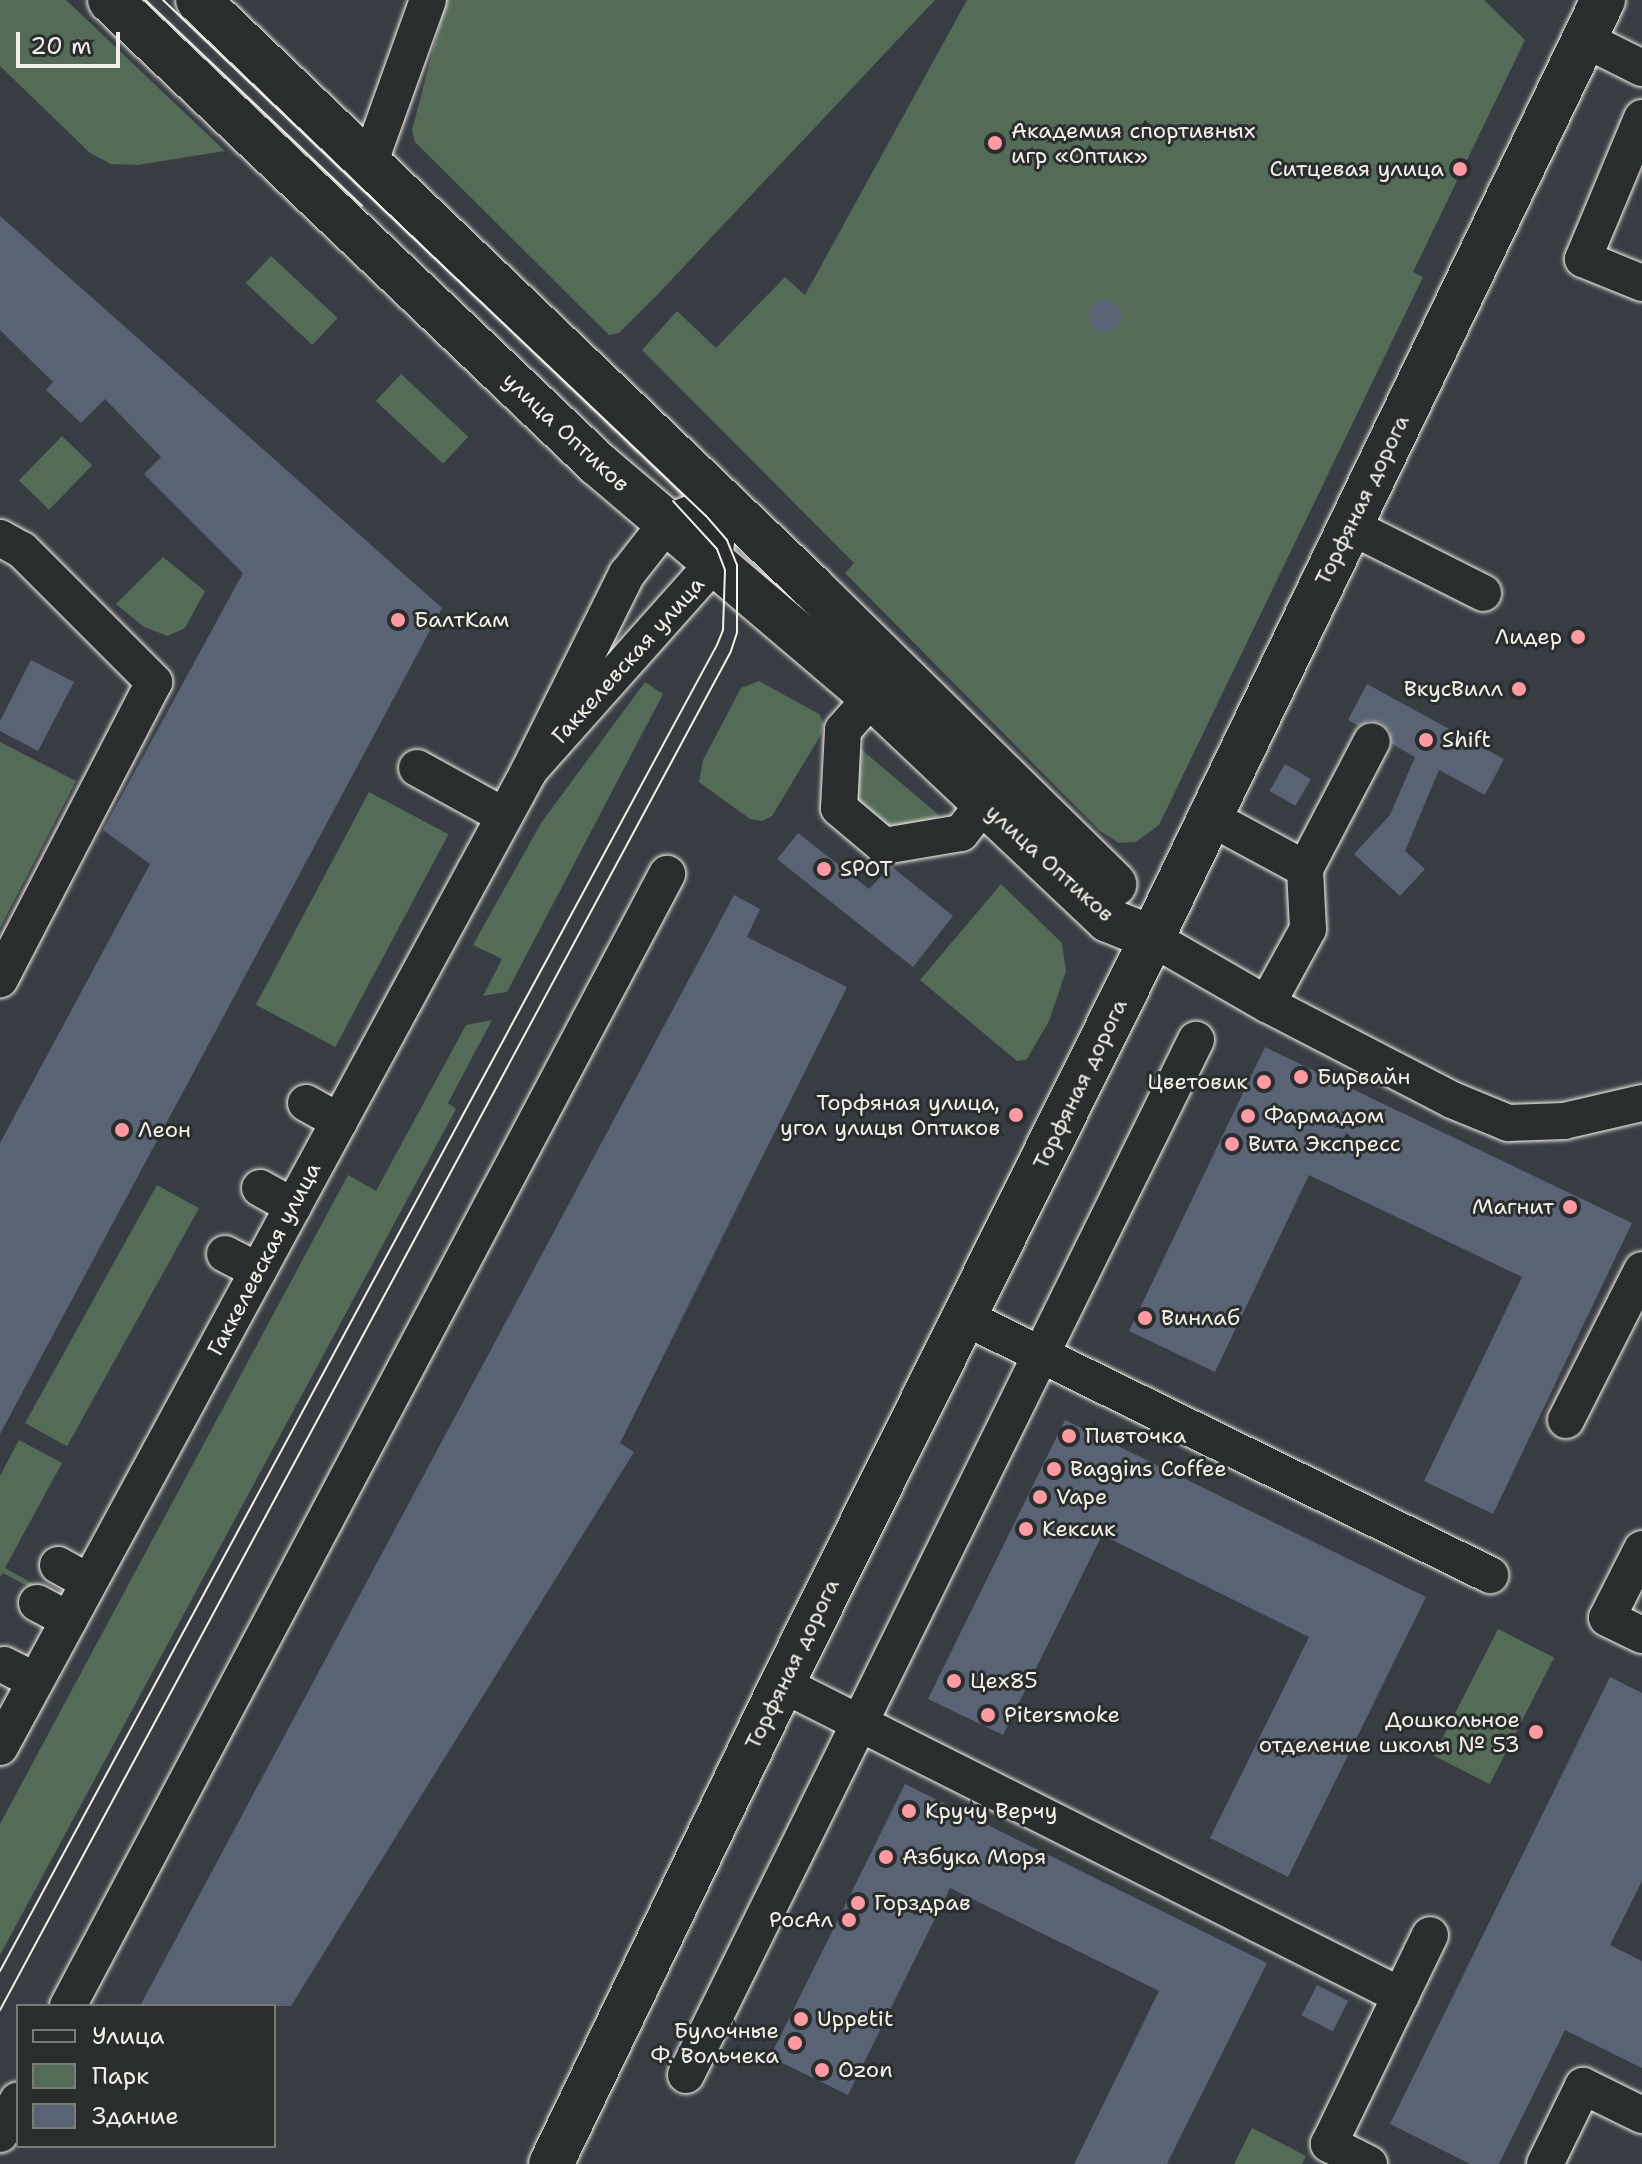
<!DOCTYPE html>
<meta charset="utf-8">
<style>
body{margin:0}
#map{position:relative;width:1642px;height:2164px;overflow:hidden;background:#383d43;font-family:"Shantell Sans",sans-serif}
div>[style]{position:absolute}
.green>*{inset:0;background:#536b57;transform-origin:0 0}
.building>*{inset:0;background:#596374;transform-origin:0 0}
.round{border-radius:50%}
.roads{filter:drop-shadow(0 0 2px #f4f1e8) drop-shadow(0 0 2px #f4f1e8)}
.minor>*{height:36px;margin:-18px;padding:0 18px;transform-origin:18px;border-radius:18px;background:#2a2d2e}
.major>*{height:44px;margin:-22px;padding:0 22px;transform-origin:22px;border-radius:22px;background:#2a2d2e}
.tram>*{height:2px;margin:-1px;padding:0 1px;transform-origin:1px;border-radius:1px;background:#f4f1e8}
.dots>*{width:22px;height:22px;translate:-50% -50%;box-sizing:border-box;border:4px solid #2a2d2e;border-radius:50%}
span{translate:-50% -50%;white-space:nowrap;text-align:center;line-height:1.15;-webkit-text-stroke:6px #2a2d2e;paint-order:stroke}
.poi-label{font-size:22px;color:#f4f1e8}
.left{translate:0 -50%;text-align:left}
.right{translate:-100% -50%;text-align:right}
.street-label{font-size:22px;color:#f4f1e8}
.legend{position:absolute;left:16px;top:2004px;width:260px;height:144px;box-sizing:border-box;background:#2a2d2e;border:2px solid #7b7b78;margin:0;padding:10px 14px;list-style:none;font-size:24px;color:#f4f1e8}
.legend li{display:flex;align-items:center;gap:16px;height:40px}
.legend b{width:40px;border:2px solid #7b7b78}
.scale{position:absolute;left:16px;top:32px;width:104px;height:36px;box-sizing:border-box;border:4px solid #f4f1e8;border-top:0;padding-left:10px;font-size:24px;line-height:28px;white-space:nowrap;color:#f4f1e8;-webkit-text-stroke:6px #2a2d2e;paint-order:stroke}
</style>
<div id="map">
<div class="green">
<i style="clip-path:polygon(0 0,66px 0,225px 151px,137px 165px,111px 164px,90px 153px,0 66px)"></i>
<i style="clip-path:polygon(446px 0,935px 0,659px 293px,619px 333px,609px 335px,415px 142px,412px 130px)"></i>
<i style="clip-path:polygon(967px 0,1484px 0,1525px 40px,1413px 272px,1423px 277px,1159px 825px,1136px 842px,1119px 843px,1100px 831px,845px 573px,854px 563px,642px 350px,677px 311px,716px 348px,785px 277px,805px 295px)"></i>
<i style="left:271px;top:256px;width:91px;height:37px;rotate:43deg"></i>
<i style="left:401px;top:374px;width:92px;height:37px;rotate:43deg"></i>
<i style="left:62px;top:436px;width:42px;height:62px;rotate:44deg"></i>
<i style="clip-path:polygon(163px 557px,205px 591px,185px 628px,168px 636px,144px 627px,116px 604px)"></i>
<i style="clip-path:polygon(759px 681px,819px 714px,824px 723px,822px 733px,772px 816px,762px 821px,750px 819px,699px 782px,703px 760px,741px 688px)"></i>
<i style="clip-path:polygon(645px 682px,663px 694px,507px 992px,483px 996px,502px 959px,473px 945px,541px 823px)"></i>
<i style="clip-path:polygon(0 742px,76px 781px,0 928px)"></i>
<i style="clip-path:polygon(856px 745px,939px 815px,931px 823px,886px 834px,849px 804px)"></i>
<i style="left:369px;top:792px;width:90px;height:241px;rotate:28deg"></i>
<i style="clip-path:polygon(1001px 884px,1062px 943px,1066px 971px,1049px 1021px,1027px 1059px,1017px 1061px,920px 980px)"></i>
<i style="clip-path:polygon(492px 1020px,448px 1103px,456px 1109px,0 1955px,0 1824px,348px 1175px,376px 1191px,466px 1025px)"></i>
<i style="left:157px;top:1185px;width:48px;height:272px;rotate:29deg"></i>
<i style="clip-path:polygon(19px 1440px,62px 1463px,5px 1568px,44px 1590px,42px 1594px,3px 1573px,0 1577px,0 1476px)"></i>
<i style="left:1498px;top:1629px;width:63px;height:142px;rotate:27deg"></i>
<i style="clip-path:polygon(1252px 2128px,1306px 2156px,1302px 2164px,1234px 2164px)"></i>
</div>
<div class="building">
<i style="clip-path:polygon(0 216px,442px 608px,0 1434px,0 1143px,150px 864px,103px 830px,243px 573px,144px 474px,161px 457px,105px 399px,81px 423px,46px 390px,53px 382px,0 330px)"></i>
<i class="round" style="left:1089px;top:300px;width:32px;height:32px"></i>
<i style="clip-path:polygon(31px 660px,74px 682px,38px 751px,0 731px,0 721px)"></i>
<i style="clip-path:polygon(1367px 684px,1504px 759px,1485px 795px,1439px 770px,1405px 851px,1425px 869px,1400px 896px,1354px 854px,1390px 815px,1415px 757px,1392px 744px,1390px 730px,1382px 723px,1370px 720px,1358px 726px,1348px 720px)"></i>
<i style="left:1285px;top:764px;width:30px;height:31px;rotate:30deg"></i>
<i style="clip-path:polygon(798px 833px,869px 889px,891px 866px,953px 916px,913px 967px,777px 859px)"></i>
<i style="clip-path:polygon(734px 895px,760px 909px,747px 937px,847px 987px,620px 1443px,634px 1452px,291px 2006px,140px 2006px)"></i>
<i style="clip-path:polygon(1265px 1047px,1632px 1223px,1493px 1514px,1424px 1481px,1522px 1277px,1309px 1175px,1215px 1372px,1129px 1331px)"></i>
<i style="clip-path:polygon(1065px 1420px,1426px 1597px,1288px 1877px,1210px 1838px,1309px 1637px,1102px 1535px,1003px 1735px,928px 1699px)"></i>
<i style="clip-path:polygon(1610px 1677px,1642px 1693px,1642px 1881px,1610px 1945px,1642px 1961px,1642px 2068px,1565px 2030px,1499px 2164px,1470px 2164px,1390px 2124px)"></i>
<i style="clip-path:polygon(905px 1784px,1267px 1963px,1167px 2164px,1074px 2164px,1159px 1991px,950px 1888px,848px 2095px,770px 2057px)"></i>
<i style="left:1317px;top:1985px;width:35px;height:34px;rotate:27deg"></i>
</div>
<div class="roads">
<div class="minor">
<i style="left:1584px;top:39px;width:65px;rotate:26.6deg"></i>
<i style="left:1642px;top:118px;width:153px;rotate:112.7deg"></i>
<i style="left:1583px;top:259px;width:64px;rotate:22.1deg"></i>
<i style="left:366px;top:161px;width:14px;rotate:-54deg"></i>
<i style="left:374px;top:150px;width:159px;rotate:-70.2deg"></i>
<i style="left:1350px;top:526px;width:149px;rotate:26.7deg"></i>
<i style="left:0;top:538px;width:25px;rotate:29deg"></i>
<i style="left:22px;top:550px;width:187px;rotate:45deg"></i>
<i style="left:154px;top:682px;width:335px;rotate:117.4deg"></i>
<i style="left:872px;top:697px;width:44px;rotate:131.3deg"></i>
<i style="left:843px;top:730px;width:78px;rotate:92.9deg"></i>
<i style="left:839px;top:808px;width:59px;rotate:40.2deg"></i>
<i style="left:884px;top:846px;width:78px;rotate:-9.6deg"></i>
<i style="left:961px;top:833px;width:37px;rotate:-52deg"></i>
<i style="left:417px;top:768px;width:99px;rotate:28.9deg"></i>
<i style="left:1209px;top:817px;width:109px;rotate:28.4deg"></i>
<i style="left:1152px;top:938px;width:133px;rotate:29.9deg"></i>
<i style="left:1267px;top:1004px;width:208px;rotate:27.4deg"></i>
<i style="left:1452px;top:1100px;width:61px;rotate:22.3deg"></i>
<i style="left:1508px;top:1123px;width:56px;rotate:-2deg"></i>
<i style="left:1564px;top:1121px;width:80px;rotate:-13deg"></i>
<i style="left:1267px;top:1004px;width:85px;rotate:-61.3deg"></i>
<i style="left:1308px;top:929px;width:60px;rotate:-92.9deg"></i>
<i style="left:1305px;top:869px;width:144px;rotate:-62.4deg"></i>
<i style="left:306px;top:1103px;width:38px;rotate:29deg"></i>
<i style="left:260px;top:1188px;width:38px;rotate:29deg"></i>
<i style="left:225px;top:1254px;width:37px;rotate:27deg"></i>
<i style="left:966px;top:1318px;width:584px;rotate:26.13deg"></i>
<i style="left:1566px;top:1420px;width:168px;rotate:-63.1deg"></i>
<i style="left:1642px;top:1549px;width:77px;rotate:116.9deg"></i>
<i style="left:1607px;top:1618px;width:39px;rotate:26deg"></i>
<i style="left:58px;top:1565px;width:35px;rotate:29deg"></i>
<i style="left:37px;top:1603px;width:36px;rotate:28deg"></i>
<i style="left:4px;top:1665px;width:35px;rotate:27deg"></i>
<i style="left:782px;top:1684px;width:693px;rotate:26.75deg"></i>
<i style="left:0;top:1747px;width:1110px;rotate:-61.54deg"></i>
<i style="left:529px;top:771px;width:220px;rotate:-63.6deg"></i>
<i style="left:627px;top:574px;width:65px;rotate:-51.9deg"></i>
<i style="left:667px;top:523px;width:57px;rotate:-21.6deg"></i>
<i style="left:720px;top:502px;width:61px;rotate:95.6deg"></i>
<i style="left:714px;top:563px;width:278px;rotate:131.7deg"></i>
<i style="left:68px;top:2006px;width:1281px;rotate:-62.11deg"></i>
<i style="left:686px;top:2075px;width:1154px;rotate:-63.77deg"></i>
<i style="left:0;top:2134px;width:38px;rotate:-62deg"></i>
<i style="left:1369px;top:2164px;width:45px;rotate:-153.4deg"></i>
<i style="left:1329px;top:2144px;width:232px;rotate:-64.2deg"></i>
<i style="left:1545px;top:2164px;width:87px;rotate:-64deg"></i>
<i style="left:1583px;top:2086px;width:66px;rotate:26.2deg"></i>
</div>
<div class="major">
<i style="left:110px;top:0;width:673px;rotate:43.56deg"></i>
<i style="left:598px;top:464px;width:360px;rotate:40.4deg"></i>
<i style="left:872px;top:697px;width:325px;rotate:43.4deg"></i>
<i style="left:1108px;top:920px;width:48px;rotate:22.2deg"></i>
<i style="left:198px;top:0;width:849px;rotate:43.71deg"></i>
<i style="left:812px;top:587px;width:424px;rotate:44.5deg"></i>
<i style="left:551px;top:2164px;width:533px;rotate:-64.3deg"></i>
<i style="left:782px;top:1684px;width:833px;rotate:-63.62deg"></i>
<i style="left:1152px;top:938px;width:1041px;rotate:-64.32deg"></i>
</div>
</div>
<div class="tram">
<i style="left:145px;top:0;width:299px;rotate:43.5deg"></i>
<i style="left:0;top:1971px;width:1507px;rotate:-61.6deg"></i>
<i style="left:717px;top:645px;width:16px;rotate:-68deg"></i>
<i style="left:723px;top:630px;width:60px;rotate:-88.1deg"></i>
<i style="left:725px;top:570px;width:22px;rotate:-111deg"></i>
<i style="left:717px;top:549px;width:65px;rotate:-132.5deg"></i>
<i style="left:0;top:2010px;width:1543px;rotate:-61.72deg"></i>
<i style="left:731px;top:651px;width:20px;rotate:-72deg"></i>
<i style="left:737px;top:632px;width:67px;rotate:-90deg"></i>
<i style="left:737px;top:565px;width:27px;rotate:-112deg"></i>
<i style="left:727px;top:540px;width:32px;rotate:-131deg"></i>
<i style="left:706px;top:516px;width:749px;rotate:-136.46deg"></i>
</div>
<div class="dots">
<i style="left:995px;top:143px;background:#ff9aa2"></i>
<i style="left:1460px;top:169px;background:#ff9aa2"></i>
<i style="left:398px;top:620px;background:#ff9aa2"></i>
<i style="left:1578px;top:637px;background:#ff9aa2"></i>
<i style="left:1519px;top:689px;background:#ff9aa2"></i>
<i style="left:1426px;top:740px;background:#ff9aa2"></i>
<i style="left:824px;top:869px;background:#ff9aa2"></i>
<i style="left:1301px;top:1077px;background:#ff9aa2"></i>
<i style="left:1264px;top:1082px;background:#ff9aa2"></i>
<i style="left:1016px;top:1115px;background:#ff9aa2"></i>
<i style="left:1248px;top:1116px;background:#ff9aa2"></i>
<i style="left:122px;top:1130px;background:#ff9aa2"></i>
<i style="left:1232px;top:1144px;background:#ff9aa2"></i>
<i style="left:1570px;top:1207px;background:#ff9aa2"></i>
<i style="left:1145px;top:1318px;background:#ff9aa2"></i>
<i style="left:1069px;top:1436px;background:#ff9aa2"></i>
<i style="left:1054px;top:1469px;background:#ff9aa2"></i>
<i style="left:1040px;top:1497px;background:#ff9aa2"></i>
<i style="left:1026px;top:1529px;background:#ff9aa2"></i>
<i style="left:954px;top:1681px;background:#ff9aa2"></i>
<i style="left:988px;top:1715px;background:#ff9aa2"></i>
<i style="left:1536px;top:1732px;background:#ff9aa2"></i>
<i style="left:909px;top:1811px;background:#ff9aa2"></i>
<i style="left:886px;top:1857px;background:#ff9aa2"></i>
<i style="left:858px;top:1903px;background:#ff9aa2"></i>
<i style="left:849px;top:1920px;background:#ff9aa2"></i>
<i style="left:801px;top:2019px;background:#ff9aa2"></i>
<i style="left:795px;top:2043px;background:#ff9aa2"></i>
<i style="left:822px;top:2070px;background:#ff9aa2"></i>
</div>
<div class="poi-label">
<span class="left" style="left:1011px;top:143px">Академия спортивных<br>игр «Оптик»</span>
<span class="right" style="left:1444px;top:169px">Ситцевая улица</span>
<span class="left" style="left:414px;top:620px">БалтКам</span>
<span class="right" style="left:1562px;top:637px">Лидер</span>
<span class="right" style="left:1503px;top:689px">ВкусВилл</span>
<span class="left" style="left:1442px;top:740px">Shift</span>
<span class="left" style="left:840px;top:869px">SPOT</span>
<span class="left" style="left:1317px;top:1077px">Бирвайн</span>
<span class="right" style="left:1248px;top:1082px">Цветовик</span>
<span class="right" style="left:1000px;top:1115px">Торфяная улица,<br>угол улицы Оптиков</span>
<span class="left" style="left:1264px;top:1116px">Фармадом</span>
<span class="left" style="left:138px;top:1130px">Леон</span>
<span class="left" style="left:1248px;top:1144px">Вита Экспресс</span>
<span class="right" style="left:1554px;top:1207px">Магнит</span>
<span class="left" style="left:1161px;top:1318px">Винлаб</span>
<span class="left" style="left:1085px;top:1436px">Пивточка</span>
<span class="left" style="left:1070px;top:1469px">Baggins Coffee</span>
<span class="left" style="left:1056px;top:1497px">Vape</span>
<span class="left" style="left:1042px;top:1529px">Кексик</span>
<span class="left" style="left:970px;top:1681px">Цех85</span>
<span class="left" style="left:1004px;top:1715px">Pitersmoke</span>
<span class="right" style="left:1520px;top:1732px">Дошкольное<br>отделение школы № 53</span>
<span class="left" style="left:925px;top:1811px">Кручу Верчу</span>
<span class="left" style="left:902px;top:1857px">Азбука Моря</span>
<span class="left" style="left:874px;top:1903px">Горздрав</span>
<span class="right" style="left:833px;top:1920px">РосАл</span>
<span class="left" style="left:817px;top:2019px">Uppetit</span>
<span class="right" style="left:779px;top:2043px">Булочные<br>Ф. Вольчека</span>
<span class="left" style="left:838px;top:2070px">Ozon</span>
</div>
<div class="street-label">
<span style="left:566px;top:432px;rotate:43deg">улица Оптиков</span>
<span style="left:1362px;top:500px;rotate:-64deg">Торфяная дорога</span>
<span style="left:628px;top:660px;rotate:-48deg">Гаккелевская улица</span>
<span style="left:1050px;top:863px;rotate:42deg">улица Оптиков</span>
<span style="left:1080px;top:1084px;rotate:-64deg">Торфяная дорога</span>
<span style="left:264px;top:1259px;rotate:-62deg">Гаккелевская улица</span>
<span style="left:792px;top:1664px;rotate:-64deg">Торфяная дорога</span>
</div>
<ul class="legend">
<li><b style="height:10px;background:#2a2d2e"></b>Улица</li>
<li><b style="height:22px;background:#536b57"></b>Парк</li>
<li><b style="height:22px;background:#596374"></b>Здание</li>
</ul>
<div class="scale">20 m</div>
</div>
